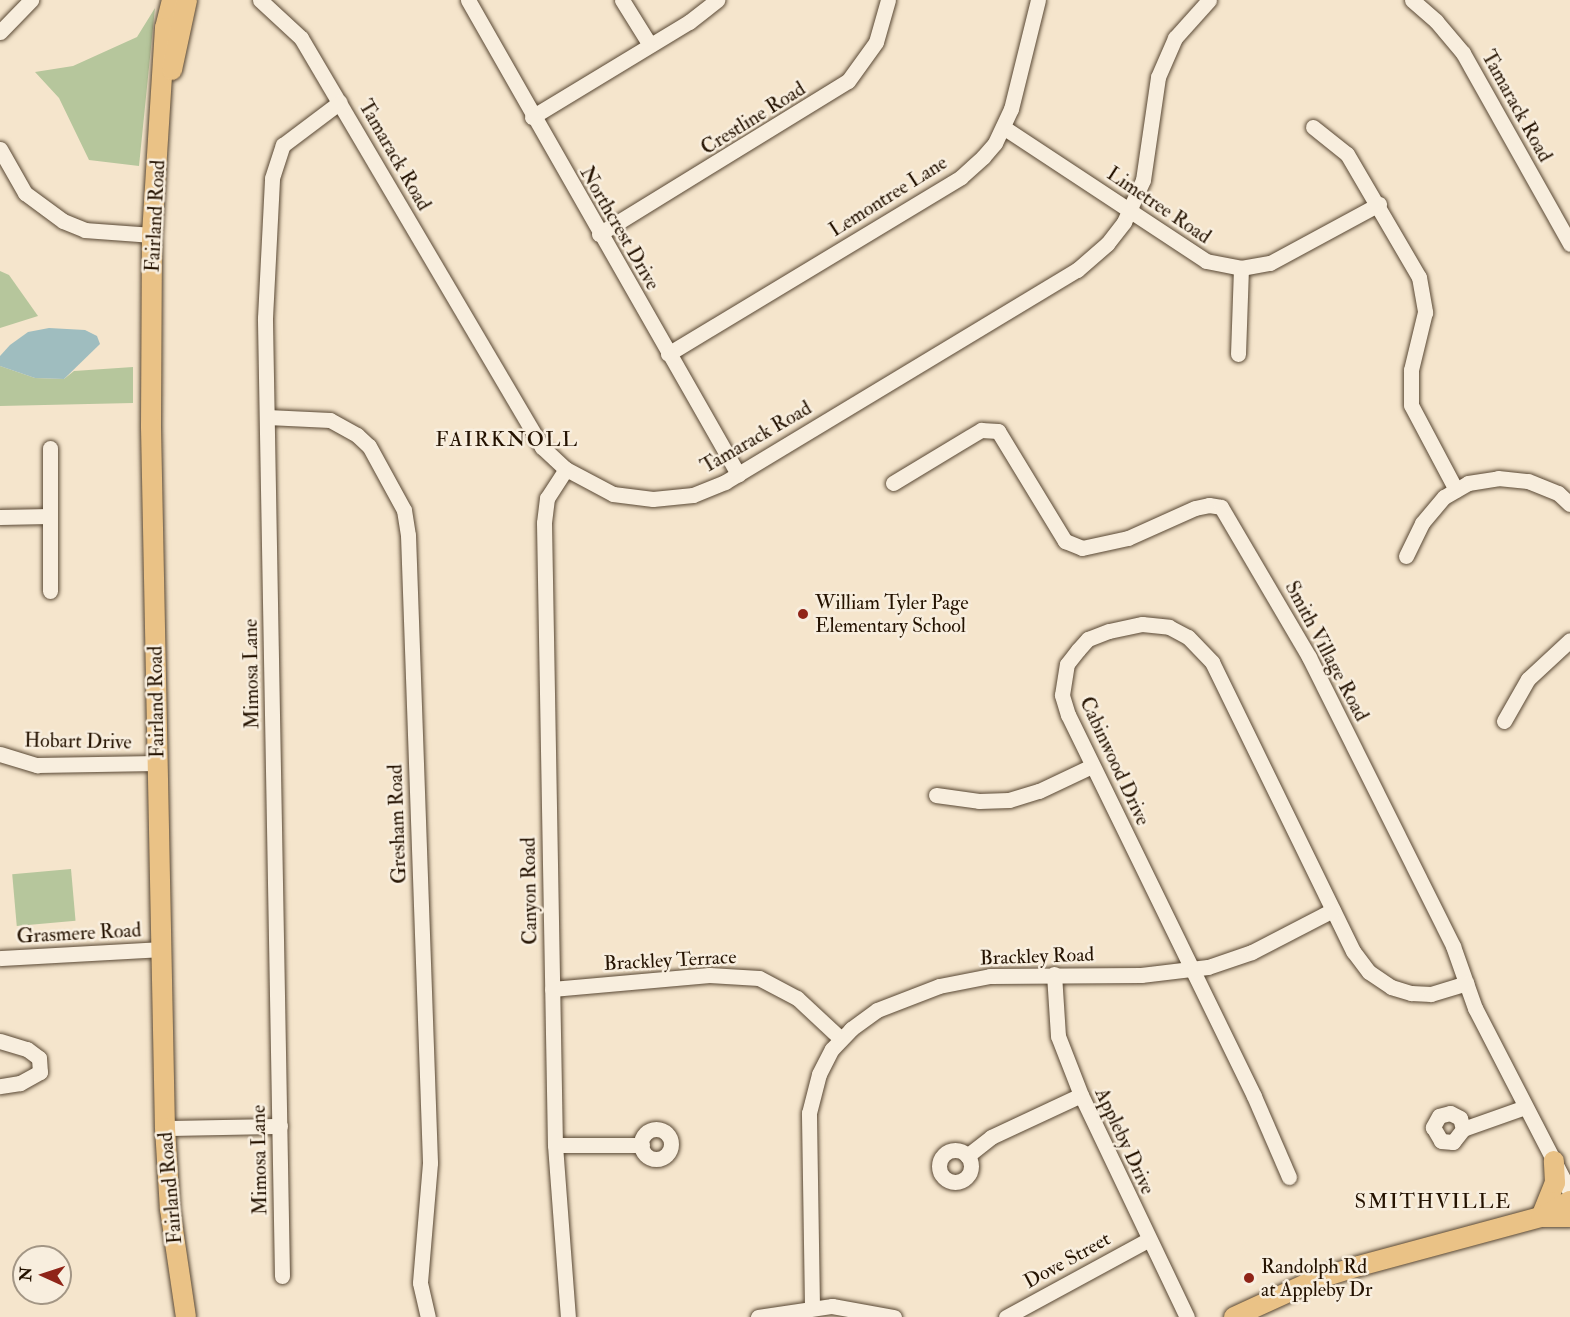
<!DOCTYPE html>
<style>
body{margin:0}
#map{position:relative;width:1570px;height:1317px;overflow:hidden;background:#f5e5cc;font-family:"IM FELL Double Pica",serif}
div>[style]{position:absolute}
.green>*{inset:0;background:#b6c69c;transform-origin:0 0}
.water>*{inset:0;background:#9fbdbf}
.roads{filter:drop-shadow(0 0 2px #584733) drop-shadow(0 0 2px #584733)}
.minor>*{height:15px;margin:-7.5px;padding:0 7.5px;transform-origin:7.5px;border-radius:7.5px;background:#f8eede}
.minor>.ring{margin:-7.5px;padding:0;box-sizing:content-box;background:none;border:15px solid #f8eede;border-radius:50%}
.major>*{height:20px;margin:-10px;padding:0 10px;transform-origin:10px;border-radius:10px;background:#eac286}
.dots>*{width:16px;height:16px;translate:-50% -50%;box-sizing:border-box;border:3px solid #f8eede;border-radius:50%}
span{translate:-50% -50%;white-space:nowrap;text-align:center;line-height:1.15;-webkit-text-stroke:5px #f8eede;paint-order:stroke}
.street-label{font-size:20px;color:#241200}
.poi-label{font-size:20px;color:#241200}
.left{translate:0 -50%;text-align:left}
.neighbourhood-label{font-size:21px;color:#241200;letter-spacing:1.5px}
.north{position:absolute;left:12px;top:1245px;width:60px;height:60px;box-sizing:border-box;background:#f8eede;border:2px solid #a39685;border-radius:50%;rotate:273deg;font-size:16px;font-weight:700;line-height:24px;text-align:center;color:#241200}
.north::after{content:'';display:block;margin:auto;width:21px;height:27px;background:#8f2418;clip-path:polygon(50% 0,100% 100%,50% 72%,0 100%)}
</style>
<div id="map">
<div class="green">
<i style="clip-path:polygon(155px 8px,139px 166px,89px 160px,59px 98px,35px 72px,73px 66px,137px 37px)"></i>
<i style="clip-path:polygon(0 271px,9px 275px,38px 316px,0 328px)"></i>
<i style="clip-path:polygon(0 366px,35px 378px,64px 379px,74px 371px,133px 367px,133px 403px,0 406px)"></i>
<i style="left:71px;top:869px;width:52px;height:59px;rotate:85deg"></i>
</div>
<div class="water">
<i style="clip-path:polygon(49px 328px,85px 330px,97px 336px,100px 344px,64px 379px,35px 378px,0 366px,0 356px,10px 345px,28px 332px)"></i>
</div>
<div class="roads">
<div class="minor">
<i style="left:260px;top:0;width:56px;rotate:42.8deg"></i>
<i style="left:301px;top:38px;width:475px;rotate:59.5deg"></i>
<i style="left:542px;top:447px;width:33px;rotate:43deg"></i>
<i style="left:566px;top:469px;width:53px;rotate:28deg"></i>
<i style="left:613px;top:494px;width:40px;rotate:7.1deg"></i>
<i style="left:653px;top:499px;width:40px;rotate:-5.7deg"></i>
<i style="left:693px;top:495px;width:35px;rotate:-22deg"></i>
<i style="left:725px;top:482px;width:411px;rotate:-31.1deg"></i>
<i style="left:1077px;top:270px;width:40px;rotate:-41deg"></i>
<i style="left:1107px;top:244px;width:28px;rotate:-52deg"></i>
<i style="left:1124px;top:222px;width:46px;rotate:-65.7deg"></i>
<i style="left:1143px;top:180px;width:104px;rotate:-81.7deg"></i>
<i style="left:1158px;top:77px;width:43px;rotate:-66.4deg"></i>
<i style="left:1175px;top:38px;width:51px;rotate:-48.2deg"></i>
<i style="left:468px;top:0;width:546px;rotate:60.33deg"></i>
<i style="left:622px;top:0;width:53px;rotate:58.1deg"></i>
<i style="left:1412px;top:0;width:32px;rotate:41deg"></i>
<i style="left:1436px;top:21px;width:42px;rotate:49.8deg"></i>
<i style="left:1463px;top:53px;width:219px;rotate:60.7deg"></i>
<i style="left:0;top:32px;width:45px;rotate:-45.9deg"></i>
<i style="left:532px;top:117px;width:184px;rotate:-31.2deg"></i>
<i style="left:689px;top:22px;width:36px;rotate:-38deg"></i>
<i style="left:1003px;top:127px;width:243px;rotate:33.4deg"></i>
<i style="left:1206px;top:261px;width:36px;rotate:11deg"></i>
<i style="left:1241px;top:268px;width:29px;rotate:-10deg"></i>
<i style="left:1270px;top:263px;width:124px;rotate:-28.4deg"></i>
<i style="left:1313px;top:127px;width:43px;rotate:38.5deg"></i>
<i style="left:1347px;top:154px;width:143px;rotate:59.7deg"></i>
<i style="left:1419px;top:277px;width:36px;rotate:80deg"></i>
<i style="left:1425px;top:312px;width:60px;rotate:103.6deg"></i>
<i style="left:1411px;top:370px;width:35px;rotate:90deg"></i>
<i style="left:1411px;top:405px;width:96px;rotate:62.1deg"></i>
<i style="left:0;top:149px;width:51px;rotate:60.4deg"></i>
<i style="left:25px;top:193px;width:47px;rotate:36.4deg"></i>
<i style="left:63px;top:221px;width:24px;rotate:22deg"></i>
<i style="left:85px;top:230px;width:67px;rotate:4.3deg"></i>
<i style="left:599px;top:234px;width:292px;rotate:-31.6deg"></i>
<i style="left:848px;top:81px;width:48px;rotate:-54.3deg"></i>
<i style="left:876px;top:42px;width:44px;rotate:-74.1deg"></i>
<i style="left:668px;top:354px;width:342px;rotate:-31.1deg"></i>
<i style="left:961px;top:177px;width:30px;rotate:-42deg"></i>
<i style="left:983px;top:157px;width:18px;rotate:-49deg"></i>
<i style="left:995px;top:143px;width:38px;rotate:-65deg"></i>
<i style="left:1011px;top:109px;width:112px;rotate:-76.1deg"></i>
<i style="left:1238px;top:354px;width:86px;rotate:-88deg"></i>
<i style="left:267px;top:417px;width:63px;rotate:2.7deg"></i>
<i style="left:330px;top:420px;width:31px;rotate:29deg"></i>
<i style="left:357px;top:435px;width:16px;rotate:43deg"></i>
<i style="left:369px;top:446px;width:73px;rotate:61.3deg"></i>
<i style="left:404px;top:510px;width:25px;rotate:81deg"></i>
<i style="left:408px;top:535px;width:628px;rotate:87.99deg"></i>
<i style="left:430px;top:1163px;width:120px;rotate:94.8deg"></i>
<i style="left:420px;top:1283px;width:35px;rotate:77deg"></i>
<i style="left:50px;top:448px;width:143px;rotate:90deg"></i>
<i style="left:566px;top:469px;width:35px;rotate:123deg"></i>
<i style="left:547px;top:498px;width:25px;rotate:97deg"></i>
<i style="left:544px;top:523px;width:622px;rotate:88.99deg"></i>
<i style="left:555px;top:1145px;width:172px;rotate:85.7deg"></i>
<i style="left:893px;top:483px;width:103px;rotate:-31.1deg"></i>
<i style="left:981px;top:430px;width:17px;rotate:3deg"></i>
<i style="left:998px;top:431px;width:129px;rotate:58.7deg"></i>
<i style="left:1065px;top:541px;width:18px;rotate:22deg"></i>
<i style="left:1082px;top:548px;width:47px;rotate:-12.3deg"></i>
<i style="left:1128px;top:538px;width:73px;rotate:-24.1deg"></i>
<i style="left:1195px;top:508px;width:14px;rotate:-12deg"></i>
<i style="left:1209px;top:505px;width:12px;rotate:9deg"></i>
<i style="left:1221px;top:507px;width:174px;rotate:59.6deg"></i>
<i style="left:1309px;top:657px;width:323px;rotate:63.5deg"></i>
<i style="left:1453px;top:946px;width:66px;rotate:70.5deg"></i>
<i style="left:1475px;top:1008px;width:207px;rotate:62.7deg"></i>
<i style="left:0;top:517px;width:49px;rotate:-1.2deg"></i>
<i style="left:1406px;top:556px;width:37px;rotate:-64deg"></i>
<i style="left:1422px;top:523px;width:34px;rotate:-50deg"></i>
<i style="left:1444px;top:497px;width:28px;rotate:-30deg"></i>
<i style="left:1468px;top:483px;width:30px;rotate:-9deg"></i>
<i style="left:1498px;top:478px;width:30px;rotate:6deg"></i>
<i style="left:1528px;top:481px;width:32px;rotate:22deg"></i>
<i style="left:1558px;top:493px;width:16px;rotate:43deg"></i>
<i style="left:1504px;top:721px;width:48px;rotate:-60.3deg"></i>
<i style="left:1528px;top:679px;width:57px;rotate:-42.9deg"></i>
<i style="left:0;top:754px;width:39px;rotate:17deg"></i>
<i style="left:37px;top:765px;width:120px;rotate:-1deg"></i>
<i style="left:936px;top:795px;width:43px;rotate:7.9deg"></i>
<i style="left:979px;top:801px;width:30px;rotate:-2deg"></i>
<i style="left:1009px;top:800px;width:31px;rotate:-17deg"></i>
<i style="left:1039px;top:791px;width:59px;rotate:-25.3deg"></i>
<i style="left:0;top:958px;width:160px;rotate:-3.2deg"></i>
<i style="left:1054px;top:974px;width:62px;rotate:86.3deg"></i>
<i style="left:1058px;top:1036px;width:63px;rotate:68.7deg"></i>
<i style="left:1081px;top:1095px;width:246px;rotate:64.5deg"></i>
<i style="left:552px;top:989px;width:158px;rotate:-5.1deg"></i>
<i style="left:709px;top:975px;width:50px;rotate:3.4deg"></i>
<i style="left:759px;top:978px;width:43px;rotate:27.8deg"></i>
<i style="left:797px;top:998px;width:60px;rotate:43deg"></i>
<i style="left:0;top:1041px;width:28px;rotate:17deg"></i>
<i style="left:27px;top:1049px;width:15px;rotate:37deg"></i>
<i style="left:39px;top:1058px;width:14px;rotate:86deg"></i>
<i style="left:40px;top:1072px;width:23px;rotate:151deg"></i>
<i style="left:20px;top:1083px;width:20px;rotate:171deg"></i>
<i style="left:165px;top:1128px;width:115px;rotate:-1deg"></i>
<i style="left:1463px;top:1129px;width:11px;rotate:-105deg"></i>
<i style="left:1460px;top:1118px;width:11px;rotate:-153deg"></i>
<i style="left:1450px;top:1113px;width:11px;rotate:165deg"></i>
<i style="left:1439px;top:1116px;width:13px;rotate:119deg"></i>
<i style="left:1433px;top:1127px;width:16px;rotate:60deg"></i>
<i style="left:1441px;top:1141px;width:12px;rotate:5deg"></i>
<i style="left:1453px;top:1142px;width:16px;rotate:-52deg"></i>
<i style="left:1463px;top:1129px;width:66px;rotate:-19.5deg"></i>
<i class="ring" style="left:641px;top:1129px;width:15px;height:15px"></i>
<i style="left:555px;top:1145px;width:87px"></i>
<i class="ring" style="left:939px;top:1150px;width:17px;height:17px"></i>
<i style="left:967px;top:1156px;width:31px;rotate:-38deg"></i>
<i style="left:991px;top:1137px;width:99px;rotate:-25deg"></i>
<i style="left:1289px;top:1177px;width:88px;rotate:-113.4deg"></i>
<i style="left:1254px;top:1096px;width:424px;rotate:-116deg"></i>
<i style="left:1068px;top:715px;width:21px;rotate:-107deg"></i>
<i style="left:1062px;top:695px;width:31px;rotate:-81deg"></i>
<i style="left:1067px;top:664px;width:18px;rotate:-52deg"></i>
<i style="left:1078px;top:650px;width:15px;rotate:-48deg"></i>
<i style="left:1088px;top:639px;width:22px;rotate:-21deg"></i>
<i style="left:1109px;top:631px;width:34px;rotate:-12deg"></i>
<i style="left:1142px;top:624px;width:27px;rotate:6deg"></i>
<i style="left:1169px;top:627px;width:21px;rotate:28deg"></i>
<i style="left:1188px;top:637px;width:35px;rotate:46deg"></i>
<i style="left:1212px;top:662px;width:322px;rotate:64deg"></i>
<i style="left:1353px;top:951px;width:26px;rotate:53deg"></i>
<i style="left:1369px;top:972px;width:27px;rotate:34deg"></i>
<i style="left:1391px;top:987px;width:21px;rotate:17deg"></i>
<i style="left:1411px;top:993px;width:20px;rotate:3deg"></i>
<i style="left:1431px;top:994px;width:37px;rotate:-17deg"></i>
<i style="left:282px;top:1276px;width:958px;rotate:-91.02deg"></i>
<i style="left:265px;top:318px;width:140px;rotate:-87.1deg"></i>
<i style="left:272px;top:178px;width:35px;rotate:-72deg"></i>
<i style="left:283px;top:145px;width:71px;rotate:-37deg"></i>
<i style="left:812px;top:1307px;width:194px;rotate:-90.9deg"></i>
<i style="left:809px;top:1113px;width:40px;rotate:-75.6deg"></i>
<i style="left:819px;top:1074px;width:28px;rotate:-63deg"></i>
<i style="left:832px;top:1049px;width:28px;rotate:-46deg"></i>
<i style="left:851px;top:1029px;width:32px;rotate:-36deg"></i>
<i style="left:877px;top:1010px;width:66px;rotate:-21.2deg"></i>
<i style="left:939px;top:986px;width:52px;rotate:-11.1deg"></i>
<i style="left:990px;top:976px;width:151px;rotate:-0.4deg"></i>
<i style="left:1141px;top:975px;width:67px;rotate:-6.8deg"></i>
<i style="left:1208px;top:967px;width:46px;rotate:-18.8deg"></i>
<i style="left:1252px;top:952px;width:91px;rotate:-27.4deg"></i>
<i style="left:758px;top:1317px;width:75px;rotate:-8.5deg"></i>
<i style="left:832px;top:1306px;width:63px;rotate:10.1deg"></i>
<i style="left:1006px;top:1317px;width:162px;rotate:-28.5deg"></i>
</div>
<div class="major">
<i style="left:172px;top:0;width:29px;rotate:104deg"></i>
<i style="left:165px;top:28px;width:207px;rotate:93.6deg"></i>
<i style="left:152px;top:235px;width:192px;rotate:90.3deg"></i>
<i style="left:151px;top:427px;width:701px;rotate:88.86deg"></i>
<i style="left:165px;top:1128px;width:81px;rotate:86.5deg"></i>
<i style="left:170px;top:1209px;width:109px;rotate:81.6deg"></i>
<i style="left:172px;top:70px;width:72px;rotate:-77.9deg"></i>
<i style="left:1541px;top:1217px;width:37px;rotate:-68deg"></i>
<i style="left:1555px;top:1183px;width:22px;rotate:-93deg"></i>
<i style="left:1541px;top:1217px;width:33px;rotate:-29deg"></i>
<i style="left:1234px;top:1317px;width:91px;rotate:-24.6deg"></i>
<i style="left:1317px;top:1279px;width:44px;rotate:-17.2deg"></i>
<i style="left:1359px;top:1266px;width:188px;rotate:-15.1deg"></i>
<i style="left:1541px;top:1217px;width:29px"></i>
</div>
</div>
<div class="dots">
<i style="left:803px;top:614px;background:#8f2418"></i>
<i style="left:1249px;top:1278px;background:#8f2418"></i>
</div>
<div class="street-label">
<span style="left:1517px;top:106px;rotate:61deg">Tamarack Road</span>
<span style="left:753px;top:118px;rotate:-32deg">Crestline Road</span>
<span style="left:395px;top:155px;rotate:60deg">Tamarack Road</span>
<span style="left:888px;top:196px;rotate:-32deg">Lemontree Lane</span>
<span style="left:1159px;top:205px;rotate:34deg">Limetree Road</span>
<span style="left:155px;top:216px;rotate:-87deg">Fairland Road</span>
<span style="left:620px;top:228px;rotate:60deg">Northcrest Drive</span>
<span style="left:756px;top:437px;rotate:-30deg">Tamarack Road</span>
<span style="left:1327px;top:651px;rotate:62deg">Smith Village Road</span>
<span style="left:251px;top:674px;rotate:-91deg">Mimosa Lane</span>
<span style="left:156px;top:702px;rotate:-91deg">Fairland Road</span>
<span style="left:78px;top:741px;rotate:1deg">Hobart Drive</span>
<span style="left:1115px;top:761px;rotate:65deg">Cabinwood Drive</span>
<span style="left:397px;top:824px;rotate:-92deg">Gresham Road</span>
<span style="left:529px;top:891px;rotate:-91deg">Canyon Road</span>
<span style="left:79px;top:933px;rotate:-3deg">Grasmere Road</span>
<span style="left:1037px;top:956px;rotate:-2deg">Brackley Road</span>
<span style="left:670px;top:960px;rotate:-3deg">Brackley Terrace</span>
<span style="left:1125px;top:1141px;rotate:65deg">Appleby Drive</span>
<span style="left:259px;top:1160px;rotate:-91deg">Mimosa Lane</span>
<span style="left:170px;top:1188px;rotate:-95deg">Fairland Road</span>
<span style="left:1067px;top:1260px;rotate:-29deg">Dove Street</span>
</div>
<div class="poi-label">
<span class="left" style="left:815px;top:614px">William Tyler Page<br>Elementary School</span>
<span class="left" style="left:1261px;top:1278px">Randolph Rd<br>at Appleby Dr</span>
</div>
<div class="neighbourhood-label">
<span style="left:507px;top:440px">FAIRKNOLL</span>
<span style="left:1433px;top:1202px">SMITHVILLE</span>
</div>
<div class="north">N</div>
</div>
